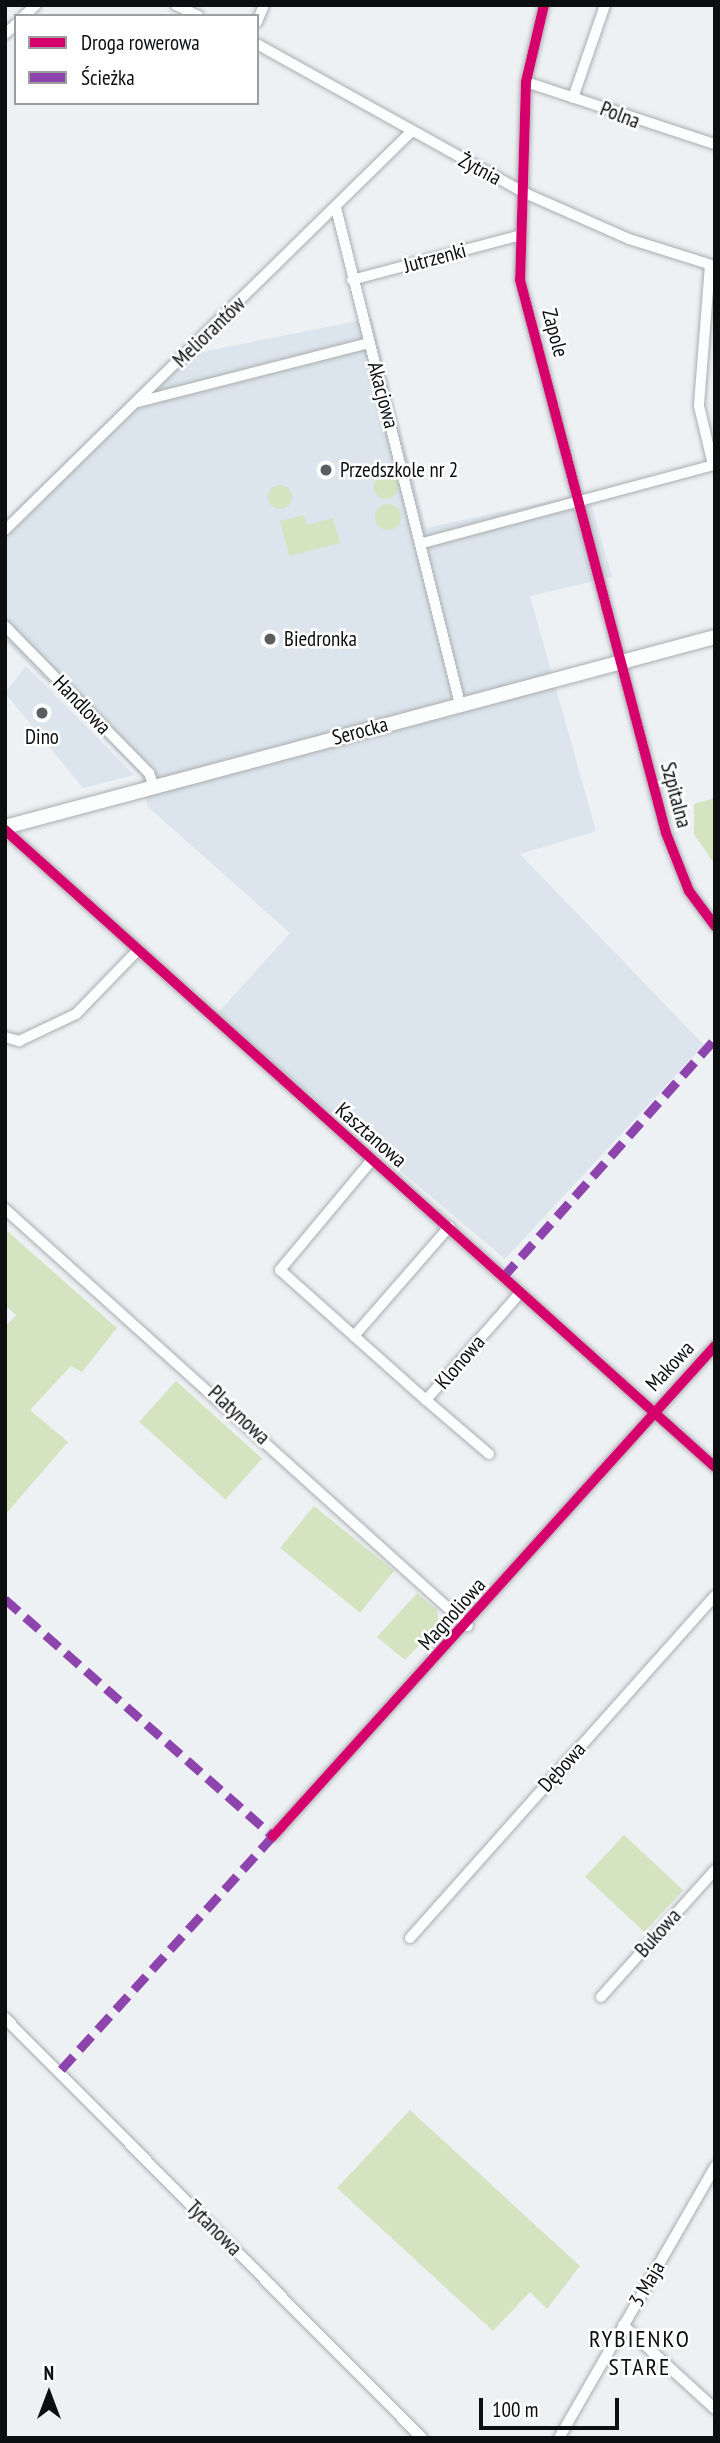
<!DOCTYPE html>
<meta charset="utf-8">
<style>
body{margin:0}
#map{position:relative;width:720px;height:2443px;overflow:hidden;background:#eef1f4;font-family:"PT Sans Narrow",sans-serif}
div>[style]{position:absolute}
.built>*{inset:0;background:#dce5ed}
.green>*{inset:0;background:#d4e4c1;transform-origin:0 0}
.round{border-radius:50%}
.roads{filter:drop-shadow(0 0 2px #aaadaf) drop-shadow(0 0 2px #aaadaf)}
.minor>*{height:10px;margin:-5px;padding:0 5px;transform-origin:5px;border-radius:5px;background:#fcfdfd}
.major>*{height:14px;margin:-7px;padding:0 7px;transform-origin:7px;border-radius:7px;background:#fcfdfd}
.quiet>*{height:9px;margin-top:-4.5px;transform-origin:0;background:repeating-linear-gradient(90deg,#8e44ad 0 18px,transparent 0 27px)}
.cycleway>*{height:10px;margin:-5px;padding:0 5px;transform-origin:5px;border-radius:5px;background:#d6006c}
.dots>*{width:19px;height:19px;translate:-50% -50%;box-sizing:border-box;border:4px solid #fefefe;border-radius:50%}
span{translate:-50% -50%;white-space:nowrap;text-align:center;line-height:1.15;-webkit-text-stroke:5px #fefefe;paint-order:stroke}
.street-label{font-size:21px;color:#0c0e10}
.poi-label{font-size:21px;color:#0c0e10}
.left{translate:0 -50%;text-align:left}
.quarter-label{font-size:24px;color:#0c0e10;letter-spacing:2px}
.frame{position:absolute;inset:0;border:7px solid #0c0e10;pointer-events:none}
.legend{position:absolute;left:14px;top:14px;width:245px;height:91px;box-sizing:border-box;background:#fefefe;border:2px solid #9d9e9f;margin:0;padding:9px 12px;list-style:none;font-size:21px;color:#0c0e10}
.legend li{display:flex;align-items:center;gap:14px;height:35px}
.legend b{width:35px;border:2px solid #9d9e9f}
.north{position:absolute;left:14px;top:2359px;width:70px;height:70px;-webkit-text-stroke:5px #fefefe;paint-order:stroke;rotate:0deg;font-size:19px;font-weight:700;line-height:28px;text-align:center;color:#0c0e10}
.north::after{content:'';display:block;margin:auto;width:24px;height:32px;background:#0c0e10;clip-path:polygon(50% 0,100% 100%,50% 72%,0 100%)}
.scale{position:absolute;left:479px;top:2398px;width:140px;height:32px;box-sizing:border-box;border:4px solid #0c0e10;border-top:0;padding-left:9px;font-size:21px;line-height:24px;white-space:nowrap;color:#0c0e10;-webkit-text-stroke:5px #fefefe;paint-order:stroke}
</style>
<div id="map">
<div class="built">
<i style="clip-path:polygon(372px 318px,426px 528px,588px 493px,612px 577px,530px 596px,596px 831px,520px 854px,704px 1045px,505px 1259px,216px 1015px,290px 933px,148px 807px,141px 775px,5px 641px,5px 520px,172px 358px)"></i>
<i style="clip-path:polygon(26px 666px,93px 733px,134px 775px,83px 788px,5px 693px)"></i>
</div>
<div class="green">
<i class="round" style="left:374px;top:475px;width:24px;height:24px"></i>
<i class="round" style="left:268px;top:485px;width:24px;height:24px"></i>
<i class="round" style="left:375px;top:504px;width:26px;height:26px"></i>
<i style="clip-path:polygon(304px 515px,307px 525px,333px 518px,340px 543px,289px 556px,280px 521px)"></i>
<i style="clip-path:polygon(715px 798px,715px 865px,694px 834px,694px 804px)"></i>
<i style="clip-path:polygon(5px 1229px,117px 1328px,82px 1372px,71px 1366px,30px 1410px,68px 1442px,5px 1515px,5px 1327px,16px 1315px,5px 1305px)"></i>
<i style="left:176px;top:1381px;width:116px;height:55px;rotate:42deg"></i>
<i style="left:314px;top:1506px;width:103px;height:54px;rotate:39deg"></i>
<i style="clip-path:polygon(417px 1593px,437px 1610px,439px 1624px,405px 1660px,377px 1637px)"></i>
<i style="left:624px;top:1835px;width:81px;height:57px;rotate:43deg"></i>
<i style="clip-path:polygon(410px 2110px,580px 2266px,547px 2309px,530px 2292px,493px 2331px,337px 2188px)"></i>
</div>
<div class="roads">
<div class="minor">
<i style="left:176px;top:5px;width:25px;rotate:26deg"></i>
<i style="left:544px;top:5px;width:79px;rotate:103.2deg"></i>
<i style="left:526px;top:82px;width:198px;rotate:91.7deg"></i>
<i style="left:520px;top:280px;width:572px;rotate:75.21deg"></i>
<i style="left:666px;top:833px;width:62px;rotate:68.4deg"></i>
<i style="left:689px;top:891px;width:44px;rotate:53.4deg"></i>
<i style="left:24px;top:16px;width:16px;rotate:-43deg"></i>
<i style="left:257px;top:22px;width:18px;rotate:-68deg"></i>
<i style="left:5px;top:34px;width:15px;rotate:-42deg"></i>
<i style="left:257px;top:44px;width:309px;rotate:29.1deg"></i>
<i style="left:527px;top:194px;width:111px;rotate:23.8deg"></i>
<i style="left:629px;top:239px;width:90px;rotate:17.4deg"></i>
<i style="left:526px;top:82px;width:199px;rotate:18.2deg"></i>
<i style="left:573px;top:98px;width:98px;rotate:-71deg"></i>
<i style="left:336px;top:208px;width:511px;rotate:75.96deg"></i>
<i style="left:710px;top:265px;width:141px;rotate:94.5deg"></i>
<i style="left:699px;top:406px;width:61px;rotate:76.7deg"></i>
<i style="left:352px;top:280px;width:171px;rotate:-14.9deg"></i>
<i style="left:138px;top:402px;width:238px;rotate:-14.3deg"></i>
<i style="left:5px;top:530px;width:569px;rotate:-44.43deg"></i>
<i style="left:423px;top:543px;width:302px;rotate:-15deg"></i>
<i style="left:5px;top:626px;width:206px;rotate:45.6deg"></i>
<i style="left:149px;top:773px;width:15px;rotate:70deg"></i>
<i style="left:5px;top:830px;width:954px;rotate:41.9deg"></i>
<i style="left:5px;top:1037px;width:15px;rotate:16deg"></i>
<i style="left:19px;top:1041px;width:63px;rotate:-25.3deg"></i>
<i style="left:76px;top:1014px;width:86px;rotate:-45.9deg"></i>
<i style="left:371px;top:1161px;width:142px;rotate:129.9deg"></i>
<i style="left:280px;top:1270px;width:195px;rotate:41.7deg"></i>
<i style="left:5px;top:1209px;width:623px;rotate:42.01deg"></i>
<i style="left:354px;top:1336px;width:145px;rotate:-48.9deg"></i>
<i style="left:489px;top:1454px;width:83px;rotate:-139.4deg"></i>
<i style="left:426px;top:1400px;width:142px;rotate:-48.7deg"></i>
<i style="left:273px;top:1836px;width:660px;rotate:-47.95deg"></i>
<i style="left:410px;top:1938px;width:458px;rotate:-48.3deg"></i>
<i style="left:601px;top:1997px;width:171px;rotate:-48.1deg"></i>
<i style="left:5px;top:2018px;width:592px;rotate:45.21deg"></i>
<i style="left:623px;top:2325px;width:125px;rotate:42.4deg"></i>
<i style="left:559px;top:2438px;width:313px;rotate:-60.1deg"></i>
</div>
<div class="major">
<i style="left:5px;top:827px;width:735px;rotate:-14.98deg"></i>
</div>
</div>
<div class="quiet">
<i style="left:503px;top:1277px;width:319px;rotate:-48.3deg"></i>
<i style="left:5px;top:1599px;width:358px;rotate:41.5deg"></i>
<i style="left:273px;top:1836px;width:319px;rotate:132.2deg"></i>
</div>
<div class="cycleway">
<i style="left:544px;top:5px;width:79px;rotate:103.2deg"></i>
<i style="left:526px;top:82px;width:198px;rotate:91.7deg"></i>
<i style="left:520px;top:280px;width:572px;rotate:75.21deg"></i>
<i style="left:666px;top:833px;width:62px;rotate:68.4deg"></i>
<i style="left:689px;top:891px;width:44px;rotate:53.4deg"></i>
<i style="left:5px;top:830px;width:954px;rotate:41.9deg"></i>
<i style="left:273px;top:1836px;width:660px;rotate:-47.95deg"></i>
</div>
<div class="dots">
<i style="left:326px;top:470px;background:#5b5d60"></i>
<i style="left:270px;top:639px;background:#5b5d60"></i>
<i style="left:42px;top:713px;background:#5b5d60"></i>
</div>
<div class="street-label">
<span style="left:620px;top:115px;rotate:21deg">Polna</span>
<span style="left:480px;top:169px;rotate:28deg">Żytnia</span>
<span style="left:435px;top:258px;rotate:-15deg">Jutrzenki</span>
<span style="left:209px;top:332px;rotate:-44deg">Meliorantów</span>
<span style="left:555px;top:333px;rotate:75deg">Zapole</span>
<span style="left:383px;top:395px;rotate:75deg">Akacjowa</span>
<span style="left:82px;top:705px;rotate:46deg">Handlowa</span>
<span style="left:360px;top:731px;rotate:-15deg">Serocka</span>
<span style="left:676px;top:795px;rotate:75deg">Szpitalna</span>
<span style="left:371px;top:1135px;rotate:41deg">Kasztanowa</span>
<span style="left:460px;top:1362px;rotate:-49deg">Klonowa</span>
<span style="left:670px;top:1366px;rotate:-47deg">Makowa</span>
<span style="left:239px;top:1415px;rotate:43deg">Platynowa</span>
<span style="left:452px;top:1614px;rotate:-48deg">Magnoliowa</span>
<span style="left:562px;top:1767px;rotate:-48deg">Dębowa</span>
<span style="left:658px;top:1933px;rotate:-48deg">Bukowa</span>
<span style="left:214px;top:2228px;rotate:45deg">Tytanowa</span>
<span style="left:647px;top:2284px;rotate:-60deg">3 Maja</span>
</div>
<div class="poi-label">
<span class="left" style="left:340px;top:470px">Przedszkole nr 2</span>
<span class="left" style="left:284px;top:639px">Biedronka</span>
<span style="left:42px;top:737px">Dino</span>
</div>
<div class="quarter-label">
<span style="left:640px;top:2353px">RYBIENKO<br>STARE</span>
</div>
<div class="frame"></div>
<ul class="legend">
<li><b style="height:9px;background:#d6006c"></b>Droga rowerowa</li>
<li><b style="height:9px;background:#8e44ad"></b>Ścieżka</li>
</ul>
<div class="north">N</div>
<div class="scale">100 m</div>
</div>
